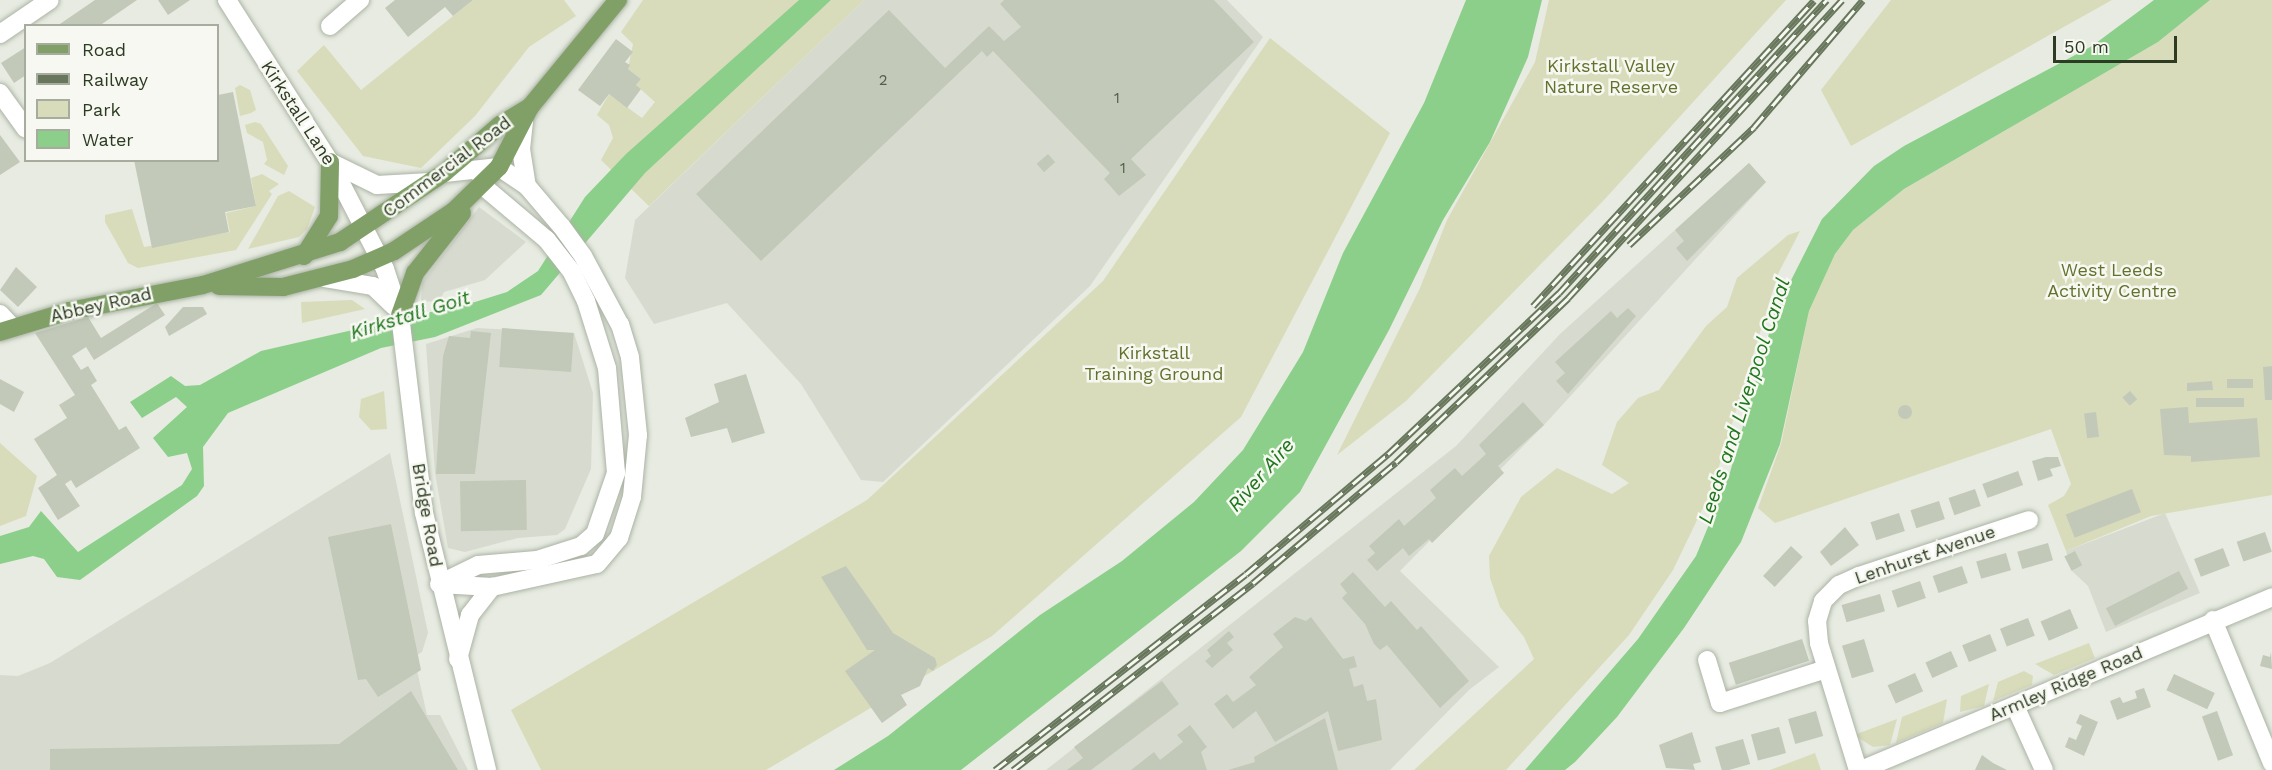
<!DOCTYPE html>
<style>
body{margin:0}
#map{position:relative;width:2272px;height:770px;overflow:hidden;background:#e7ebe1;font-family:"Work Sans",sans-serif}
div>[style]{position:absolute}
.built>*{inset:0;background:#d7dbcf}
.green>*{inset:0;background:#d9dcba}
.water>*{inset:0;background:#8ccf8a}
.building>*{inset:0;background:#c2c9b9;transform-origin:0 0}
.round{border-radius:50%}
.roads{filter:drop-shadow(0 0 2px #abb3a4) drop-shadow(0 0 2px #abb3a4)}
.minor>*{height:18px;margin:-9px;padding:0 9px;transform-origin:9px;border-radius:9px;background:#fff}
.tertiary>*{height:18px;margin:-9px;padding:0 9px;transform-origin:9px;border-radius:9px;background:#fff}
.secondary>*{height:18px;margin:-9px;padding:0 9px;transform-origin:9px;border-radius:9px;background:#fff}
.primary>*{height:18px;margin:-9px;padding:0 9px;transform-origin:9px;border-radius:9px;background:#80a067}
.rail>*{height:7px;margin-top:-3.5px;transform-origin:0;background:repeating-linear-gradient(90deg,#f6f8f1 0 14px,#68775c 0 28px);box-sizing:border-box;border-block:2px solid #68775c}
span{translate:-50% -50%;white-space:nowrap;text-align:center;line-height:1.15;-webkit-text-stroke:5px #f6f8f1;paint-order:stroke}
.number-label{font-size:15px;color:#525e48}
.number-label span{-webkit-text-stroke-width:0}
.park-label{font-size:18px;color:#63712d}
.street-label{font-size:18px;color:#2d3b22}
.water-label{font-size:20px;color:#1f761e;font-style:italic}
.legend{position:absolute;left:24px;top:24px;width:195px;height:138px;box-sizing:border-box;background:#f6f8f1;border:2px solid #a6ac9e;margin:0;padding:8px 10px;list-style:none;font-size:18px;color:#2d3b22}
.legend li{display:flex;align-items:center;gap:12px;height:30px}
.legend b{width:30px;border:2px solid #a6ac9e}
.scale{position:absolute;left:2053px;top:36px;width:124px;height:27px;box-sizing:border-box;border:3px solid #2d3b22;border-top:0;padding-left:8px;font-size:18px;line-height:21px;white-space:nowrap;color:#2d3b22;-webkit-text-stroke:4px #f6f8f1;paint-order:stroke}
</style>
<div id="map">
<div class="built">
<i style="clip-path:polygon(864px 0,1227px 0,1263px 37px,1090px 286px,883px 482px,861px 480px,801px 384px,727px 303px,654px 324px,625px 278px,635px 220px)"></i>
<i style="clip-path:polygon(1749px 163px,1766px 182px,1544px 425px,1400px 571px,1499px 667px,1469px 690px,1390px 770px,1046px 770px,1456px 446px,1560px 334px)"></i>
<i style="clip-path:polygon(479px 207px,526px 242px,485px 280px,444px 292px,439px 302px,421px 301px,422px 283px)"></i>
<i style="clip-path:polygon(477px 328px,574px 333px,593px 393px,591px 469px,565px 529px,557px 535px,518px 538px,465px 552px,448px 548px,435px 473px,426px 344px)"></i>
<i style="clip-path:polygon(390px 453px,428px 633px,422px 652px,414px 657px,427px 715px,440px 715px,468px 770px,0 770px,0 675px,18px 676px,50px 663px)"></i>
<i style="clip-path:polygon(2165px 513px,2200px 593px,2106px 632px,2088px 586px,2072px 571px,2066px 551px)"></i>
</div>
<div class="green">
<i style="clip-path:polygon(473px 0,564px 0,576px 16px,529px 47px,475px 116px,421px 168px,363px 156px,297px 71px,324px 45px,361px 90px)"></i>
<i style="clip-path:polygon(643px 0,798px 0,821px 9px,831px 0,864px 0,649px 206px,601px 160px,613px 138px,609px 125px,597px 115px,609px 94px,642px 118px,655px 102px,636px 85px,641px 79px,628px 69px,633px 44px,621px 32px)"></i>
<i style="clip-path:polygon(1549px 0,1786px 0,1604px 200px,1406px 401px,1337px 455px,1420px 288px,1447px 220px,1535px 62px)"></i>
<i style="clip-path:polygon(1891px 0,2112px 0,1851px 146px,1821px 90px)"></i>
<i style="clip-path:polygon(2210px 0,2272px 0,2272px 495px,2151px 516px,2066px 551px,2048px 505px,2064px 496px,2071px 484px,2051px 429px,1775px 523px,1758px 508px,1781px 444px,1809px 311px,1835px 254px,1853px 230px,1904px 189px,2158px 42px)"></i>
<i style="clip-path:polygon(1270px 38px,1390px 133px,1241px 417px,992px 636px,766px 770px,541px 770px,511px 710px,867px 500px,1103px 281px)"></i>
<i style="clip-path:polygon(240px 85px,250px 90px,256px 110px,251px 113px,240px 116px,235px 88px)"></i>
<i style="clip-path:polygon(255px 122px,261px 124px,288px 166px,284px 175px,264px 164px,267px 160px,263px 142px,247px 133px,245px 125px)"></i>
<i style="clip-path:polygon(262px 174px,279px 184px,269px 191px,272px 194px,236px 250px,138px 268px,128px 263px,105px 222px,105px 215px,132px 209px,144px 247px,230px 232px,226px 213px,256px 206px,251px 178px)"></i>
<i style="clip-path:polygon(289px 191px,315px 207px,307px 229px,299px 237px,248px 249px,278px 196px)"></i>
<i style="clip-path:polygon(1800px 231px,1778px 274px,1712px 489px,1673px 570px,1629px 635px,1506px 770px,1414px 770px,1534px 659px,1524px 637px,1500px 607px,1490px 578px,1489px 556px,1521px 497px,1557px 468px,1612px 494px,1629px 483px,1602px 465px,1617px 422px,1638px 398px,1659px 390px,1706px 326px,1727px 307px,1737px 278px,1788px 235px)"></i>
<i style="clip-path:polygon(352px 300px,365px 309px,302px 323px,301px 302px)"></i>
<i style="clip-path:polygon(384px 391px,387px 429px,371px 430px,359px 417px,361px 399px)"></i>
<i style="clip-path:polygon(0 443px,37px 476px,26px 516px,0 526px)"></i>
<i style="clip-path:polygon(2089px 643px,2095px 658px,2054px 675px,2035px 664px)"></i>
<i style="clip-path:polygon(2024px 671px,2033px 676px,2032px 685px,1993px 701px,1998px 682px)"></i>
<i style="clip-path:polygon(1989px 684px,1984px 706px,1960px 712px,1961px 696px)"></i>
<i style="clip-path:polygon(1947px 699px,1943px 723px,1896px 743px,1902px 717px)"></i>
<i style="clip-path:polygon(1897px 719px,1890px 745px,1873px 747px,1854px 735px)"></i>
<i style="clip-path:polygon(1815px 753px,1821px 770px,1770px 770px)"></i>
</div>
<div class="water">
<i style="clip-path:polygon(799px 0,831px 0,645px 173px,541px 295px,435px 337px,381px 348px,228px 413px,203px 447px,204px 486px,197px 496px,80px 580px,57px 577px,44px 559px,33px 556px,0 564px,0 536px,29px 527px,41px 511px,78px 552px,182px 485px,192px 469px,187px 453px,168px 457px,153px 438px,187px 407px,176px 397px,142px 418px,130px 402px,171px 376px,185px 386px,200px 385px,261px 351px,475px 302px,507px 292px,538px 271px,585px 197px,626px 154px)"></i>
<i style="clip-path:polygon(1466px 0,1542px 0,1528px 57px,1490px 142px,1443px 220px,1389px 330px,1300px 492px,1241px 551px,961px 770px,834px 770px,888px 736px,1040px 615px,1122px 561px,1194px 502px,1243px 450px,1303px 352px,1343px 253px,1424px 103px)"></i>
<i style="clip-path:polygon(2154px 0,2210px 0,2158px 42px,1904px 189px,1853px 230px,1835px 254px,1809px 311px,1780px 444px,1741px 542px,1684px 628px,1617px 717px,1575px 762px,1565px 770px,1525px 770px,1638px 639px,1696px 556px,1729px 476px,1775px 312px,1822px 219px,1874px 166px,1904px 146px,2092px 46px)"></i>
</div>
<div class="building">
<i style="clip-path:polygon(95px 0,137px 0,99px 26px,57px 26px)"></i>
<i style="clip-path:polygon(158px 0,190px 0,168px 15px)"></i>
<i style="clip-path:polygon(395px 0,473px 0,453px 16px,445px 7px,408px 37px,385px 8px)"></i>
<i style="clip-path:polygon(1004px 0,1214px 0,1254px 42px,1131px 159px,1146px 175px,1119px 196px,1104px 179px,1110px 173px,993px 51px,987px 57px,982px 51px,761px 261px,696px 194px,889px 10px,945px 68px,989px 26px,1004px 41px,1021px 27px,1000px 4px)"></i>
<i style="clip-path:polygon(616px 39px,633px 52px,625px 62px,630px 65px,628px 69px,641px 79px,636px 85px,641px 89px,627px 108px,609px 94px,600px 106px,578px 90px)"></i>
<i style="clip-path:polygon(26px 47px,26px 75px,14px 83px,1px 63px)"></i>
<i style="clip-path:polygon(233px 92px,256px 206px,225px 212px,229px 232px,152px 248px,134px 160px,218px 160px,218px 95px)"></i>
<i style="clip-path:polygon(0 135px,20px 162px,0 175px)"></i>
<i style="left:1048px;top:154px;width:11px;height:15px;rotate:49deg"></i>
<i style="clip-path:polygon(1749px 163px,1766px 182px,1687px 261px,1676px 248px,1684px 241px,1675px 230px)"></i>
<i style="clip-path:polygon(16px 267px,37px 287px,18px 307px,0 290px)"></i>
<i style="clip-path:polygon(157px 303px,165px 315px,94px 360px,86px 347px,72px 356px,81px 370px,88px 366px,97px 381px,91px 385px,119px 430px,126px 426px,140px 448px,76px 488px,71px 480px,65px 484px,80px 506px,58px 520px,38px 488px,57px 475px,34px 439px,67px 418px,59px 405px,75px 395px,35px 333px,88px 317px,101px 338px)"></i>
<i style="clip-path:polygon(183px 307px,203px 307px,207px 314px,169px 336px,165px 327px)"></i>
<i style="clip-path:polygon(1628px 308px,1636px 316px,1568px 394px,1556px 381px,1565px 373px,1555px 362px,1611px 311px,1617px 318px)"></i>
<i style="left:502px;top:328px;width:72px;height:39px;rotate:4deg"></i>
<i style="clip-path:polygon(471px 331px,491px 333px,475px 474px,436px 474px,443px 356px,449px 336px,470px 338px)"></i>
<i style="clip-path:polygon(2272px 366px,2272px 400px,2265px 400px,2263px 367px)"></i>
<i style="clip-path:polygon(746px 374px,765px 433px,732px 443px,727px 428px,691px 437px,685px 418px,719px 402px,714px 384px)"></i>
<i style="clip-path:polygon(0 379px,24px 392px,14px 412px,0 404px)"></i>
<i style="left:2253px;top:379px;width:9px;height:26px;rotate:90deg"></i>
<i style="clip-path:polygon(2212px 381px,2213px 390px,2187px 391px,2187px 383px)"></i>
<i style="left:2130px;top:391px;width:11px;height:10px;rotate:49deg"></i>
<i style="left:2244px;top:398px;width:9px;height:48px;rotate:90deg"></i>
<i style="clip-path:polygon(1523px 402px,1544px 425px,1498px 466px,1504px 473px,1432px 543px,1429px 539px,1409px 556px,1403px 548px,1377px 571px,1367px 560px,1375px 553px,1369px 546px,1399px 519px,1404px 526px,1436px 498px,1430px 490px,1455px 468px,1462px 476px,1486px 454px,1479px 445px)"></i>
<i class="round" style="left:1898px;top:405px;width:14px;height:14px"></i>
<i style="clip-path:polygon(2188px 407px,2189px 423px,2257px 418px,2260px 457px,2191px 462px,2191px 456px,2164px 455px,2160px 409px)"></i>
<i style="left:2096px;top:412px;width:25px;height:12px;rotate:83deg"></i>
<i style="clip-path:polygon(2046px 457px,2058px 457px,2061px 466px,2050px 469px,2053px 476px,2038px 481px,2032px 461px)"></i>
<i style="left:2018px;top:471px;width:15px;height:38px;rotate:70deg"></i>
<i style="left:526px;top:480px;width:50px;height:66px;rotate:89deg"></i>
<i style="left:1975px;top:489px;width:18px;height:28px;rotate:71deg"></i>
<i style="left:2132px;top:489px;width:25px;height:71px;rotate:69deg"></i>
<i style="left:1939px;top:501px;width:19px;height:30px;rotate:72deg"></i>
<i style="left:1899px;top:513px;width:19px;height:30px;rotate:72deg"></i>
<i style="clip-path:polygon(391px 524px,421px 670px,378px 697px,366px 679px,358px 680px,328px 537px)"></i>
<i style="clip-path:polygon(1845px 527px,1859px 545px,1831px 566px,1820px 552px)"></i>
<i style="left:2265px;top:532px;width:21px;height:30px;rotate:71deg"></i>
<i style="left:2048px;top:543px;width:18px;height:32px;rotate:74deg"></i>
<i style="left:1791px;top:546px;width:16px;height:41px;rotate:43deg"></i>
<i style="left:2223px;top:548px;width:19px;height:31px;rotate:69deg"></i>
<i style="left:2075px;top:551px;width:16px;height:12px;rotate:63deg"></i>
<i style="left:2006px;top:553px;width:18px;height:31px;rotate:74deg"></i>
<i style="clip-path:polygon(846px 566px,893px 633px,935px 658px,937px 665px,933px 671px,928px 668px,920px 686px,901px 695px,907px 705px,882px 723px,845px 671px,875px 650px,867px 650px,821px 577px)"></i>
<i style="left:1962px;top:566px;width:18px;height:31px;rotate:71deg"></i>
<i style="left:2179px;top:571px;width:20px;height:82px;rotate:63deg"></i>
<i style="clip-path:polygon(1353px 572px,1385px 607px,1391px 601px,1417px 630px,1421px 626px,1469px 681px,1440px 708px,1387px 645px,1380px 650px,1374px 644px,1365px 624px,1342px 598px,1347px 593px,1340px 584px)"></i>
<i style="left:1920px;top:581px;width:18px;height:30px;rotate:71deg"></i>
<i style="left:1880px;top:594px;width:18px;height:40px;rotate:74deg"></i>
<i style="left:2070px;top:609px;width:21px;height:32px;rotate:67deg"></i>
<i style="clip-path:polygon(1295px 617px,1306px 621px,1311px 617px,1343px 659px,1354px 656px,1357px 667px,1349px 669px,1354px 687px,1363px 684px,1367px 701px,1376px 699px,1382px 740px,1338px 751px,1328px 711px,1275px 742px,1256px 711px,1233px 729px,1214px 704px,1227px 694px,1233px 702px,1256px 685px,1249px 677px,1283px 647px,1273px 634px)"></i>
<i style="left:2028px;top:618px;width:19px;height:30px;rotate:69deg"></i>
<i style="clip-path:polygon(1229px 631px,1234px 637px,1227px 643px,1233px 650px,1212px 668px,1205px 661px,1211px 656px,1207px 650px)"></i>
<i style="left:1990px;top:634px;width:18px;height:30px;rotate:68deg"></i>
<i style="left:1802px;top:639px;width:23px;height:77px;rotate:72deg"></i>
<i style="left:1864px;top:639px;width:34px;height:23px;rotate:73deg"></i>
<i style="left:1951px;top:651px;width:17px;height:28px;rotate:66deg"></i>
<i style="clip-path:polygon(2271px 652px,2272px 669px,2260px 666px,2263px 655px,2270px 657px)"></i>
<i style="left:1915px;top:673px;width:20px;height:30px;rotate:66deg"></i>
<i style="left:2174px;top:674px;width:45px;height:18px;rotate:25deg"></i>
<i style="clip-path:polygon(1162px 681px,1179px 704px,1091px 770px,1067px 770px,1083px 758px,1074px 747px)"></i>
<i style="clip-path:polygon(2144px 688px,2151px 707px,2117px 720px,2110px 701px,2120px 697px,2123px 703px,2137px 698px,2135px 691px)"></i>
<i style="clip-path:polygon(411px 691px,458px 770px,50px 770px,50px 749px,339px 744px)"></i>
<i style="left:1816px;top:711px;width:26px;height:29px;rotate:74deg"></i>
<i style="left:2217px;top:711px;width:47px;height:16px;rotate:70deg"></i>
<i style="clip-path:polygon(2080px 714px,2098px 722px,2084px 756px,2065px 747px,2069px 737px,2076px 740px,2082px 726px,2076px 723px)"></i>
<i style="clip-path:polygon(1325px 718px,1338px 770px,1228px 770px,1255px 762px,1254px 757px)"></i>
<i style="clip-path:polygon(1190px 725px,1207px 747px,1201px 752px,1207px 770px,1131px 770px,1154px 752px,1160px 760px,1183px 742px,1177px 735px)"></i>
<i style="left:1779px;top:727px;width:27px;height:29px;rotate:75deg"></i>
<i style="clip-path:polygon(1692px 732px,1701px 762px,1693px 764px,1695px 770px,1666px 768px,1659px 745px)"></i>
<i style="left:1743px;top:739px;width:26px;height:29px;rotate:74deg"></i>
<i style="clip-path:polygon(1982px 755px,1993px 763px,2007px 770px,1975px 770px)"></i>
</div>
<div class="roads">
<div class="minor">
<i style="left:330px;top:26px;width:40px;rotate:-41deg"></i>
<i style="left:0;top:34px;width:60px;rotate:-34.2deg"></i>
<i style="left:0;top:93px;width:44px;rotate:54.2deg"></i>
<i style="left:0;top:314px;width:18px;rotate:47deg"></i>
<i style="left:2213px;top:620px;width:155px;rotate:67.6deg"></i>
<i style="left:1707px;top:660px;width:45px;rotate:73.2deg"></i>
<i style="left:1720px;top:703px;width:111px;rotate:-17.8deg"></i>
<i style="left:2015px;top:706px;width:70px;rotate:65.6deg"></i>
<i style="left:1858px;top:770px;width:133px;rotate:-107.1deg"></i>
<i style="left:1819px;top:643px;width:22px;rotate:-95deg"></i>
<i style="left:1817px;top:621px;width:21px;rotate:-73deg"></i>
<i style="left:1823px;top:601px;width:23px;rotate:-45deg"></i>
<i style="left:1839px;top:585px;width:22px;rotate:-24deg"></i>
<i style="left:1859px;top:576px;width:179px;rotate:-18.2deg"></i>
</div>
<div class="tertiary">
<i style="left:524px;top:121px;width:28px;rotate:96deg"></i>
<i style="left:521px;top:149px;width:37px;rotate:81deg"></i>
<i style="left:441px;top:583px;width:41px;rotate:-25.9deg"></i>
<i style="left:478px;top:565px;width:59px;rotate:-4.8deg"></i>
<i style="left:537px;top:560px;width:46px;rotate:-17.7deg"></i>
<i style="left:581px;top:546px;width:18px;rotate:-41deg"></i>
<i style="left:595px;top:534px;width:65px;rotate:-71deg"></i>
<i style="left:616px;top:473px;width:105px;rotate:-94.9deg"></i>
<i style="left:607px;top:368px;width:70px;rotate:-107.4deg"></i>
<i style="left:586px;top:301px;width:32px;rotate:-116deg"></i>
<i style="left:572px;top:272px;width:41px;rotate:-128deg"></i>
<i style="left:547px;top:240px;width:84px;rotate:-139.8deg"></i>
<i style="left:483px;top:186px;width:16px;rotate:-101deg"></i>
<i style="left:439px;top:584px;width:53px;rotate:3.2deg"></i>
<i style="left:492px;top:587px;width:107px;rotate:-12.4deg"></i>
<i style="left:597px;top:564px;width:34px;rotate:-50deg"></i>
<i style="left:619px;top:538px;width:43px;rotate:-72.4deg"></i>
<i style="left:632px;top:497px;width:62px;rotate:-84.5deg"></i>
<i style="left:638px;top:435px;width:78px;rotate:-95.9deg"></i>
<i style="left:630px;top:357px;width:34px;rotate:-107deg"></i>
<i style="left:620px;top:325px;width:78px;rotate:-118.2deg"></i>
<i style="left:583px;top:256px;width:37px;rotate:-126deg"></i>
<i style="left:561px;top:226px;width:52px;rotate:-130.4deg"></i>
<i style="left:527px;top:186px;width:34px;rotate:-146deg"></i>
<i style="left:499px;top:167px;width:55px;rotate:173.8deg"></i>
<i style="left:458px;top:659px;width:46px;rotate:-74.7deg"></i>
<i style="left:470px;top:615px;width:36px;rotate:-52deg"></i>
<i style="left:1861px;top:770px;width:446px;rotate:-22.8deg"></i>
</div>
<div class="secondary">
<i style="left:227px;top:0;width:192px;rotate:57.6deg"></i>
<i style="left:330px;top:162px;width:120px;rotate:62.8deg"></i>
<i style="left:385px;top:269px;width:48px;rotate:71.9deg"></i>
<i style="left:400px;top:315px;width:199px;rotate:83.1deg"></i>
<i style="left:424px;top:513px;width:265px;rotate:76.2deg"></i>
<i style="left:330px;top:162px;width:52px;rotate:26.1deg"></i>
<i style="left:377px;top:185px;width:53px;rotate:-3.2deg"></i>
<i style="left:325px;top:278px;width:49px;rotate:9.5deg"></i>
<i style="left:373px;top:286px;width:29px;rotate:44deg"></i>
</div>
<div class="primary">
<i style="left:304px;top:256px;width:47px;rotate:-58deg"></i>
<i style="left:329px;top:216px;width:54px;rotate:-88.9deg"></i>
<i style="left:219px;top:286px;width:64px;rotate:0.9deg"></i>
<i style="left:283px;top:287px;width:72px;rotate:-14.4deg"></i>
<i style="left:353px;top:269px;width:45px;rotate:-23.7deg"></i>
<i style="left:394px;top:251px;width:72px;rotate:-33.7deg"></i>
<i style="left:454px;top:211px;width:63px;rotate:-44.4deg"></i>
<i style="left:499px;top:167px;width:68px;rotate:-62.7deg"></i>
<i style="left:530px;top:107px;width:139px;rotate:-50.6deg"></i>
<i style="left:400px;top:315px;width:45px;rotate:-70.3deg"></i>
<i style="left:415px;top:273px;width:76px;rotate:-51.9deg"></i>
<i style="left:0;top:332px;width:72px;rotate:-16.9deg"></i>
<i style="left:69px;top:311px;width:136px;rotate:-11deg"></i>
<i style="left:203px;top:285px;width:144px;rotate:-17.4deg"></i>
<i style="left:340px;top:242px;width:125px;rotate:-33.6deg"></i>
<i style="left:444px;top:173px;width:74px;rotate:-40.6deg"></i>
<i style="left:500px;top:125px;width:35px;rotate:-31deg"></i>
</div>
</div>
<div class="rail">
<i style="left:1629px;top:245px;width:172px;rotate:-43.3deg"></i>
<i style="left:1754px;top:127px;width:167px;rotate:-49.4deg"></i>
<i style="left:1533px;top:306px;width:415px;rotate:-47.4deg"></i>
<i style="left:995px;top:770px;width:318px;rotate:-38deg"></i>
<i style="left:1246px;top:574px;width:186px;rotate:-40.2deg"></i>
<i style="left:1388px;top:454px;width:235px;rotate:-43.3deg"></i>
<i style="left:1559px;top:293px;width:397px;rotate:-47.6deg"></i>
<i style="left:1013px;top:770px;width:304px;rotate:-37.9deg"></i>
<i style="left:1253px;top:583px;width:187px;rotate:-40.2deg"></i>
<i style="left:1396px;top:462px;width:238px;rotate:-43.6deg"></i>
<i style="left:1568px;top:298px;width:405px;rotate:-47.4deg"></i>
</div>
<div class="number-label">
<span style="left:883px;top:81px">2</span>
<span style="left:1117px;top:99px">1</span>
<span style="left:1123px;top:169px">1</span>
</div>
<div class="park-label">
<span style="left:1611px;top:77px">Kirkstall Valley<br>Nature Reserve</span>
<span style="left:2112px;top:281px">West Leeds<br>Activity Centre</span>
<span style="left:1154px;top:364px">Kirkstall<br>Training Ground</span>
</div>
<div class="street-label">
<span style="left:298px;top:113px;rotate:57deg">Kirkstall Lane</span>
<span style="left:447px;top:167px;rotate:-37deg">Commercial Road</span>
<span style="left:101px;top:305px;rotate:-13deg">Abbey Road</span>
<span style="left:427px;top:515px;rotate:80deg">Bridge Road</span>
<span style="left:1925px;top:555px;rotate:-19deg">Lenhurst Avenue</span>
<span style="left:2066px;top:684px;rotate:-23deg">Armley Ridge Road</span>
</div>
<div class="water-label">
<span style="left:410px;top:315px;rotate:-17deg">Kirkstall Goit</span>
<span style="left:1744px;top:401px;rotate:-72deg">Leeds and Liverpool Canal</span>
<span style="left:1261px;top:475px;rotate:-49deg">River Aire</span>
</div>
<ul class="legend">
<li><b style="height:8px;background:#80a067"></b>Road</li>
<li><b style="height:8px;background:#68775c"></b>Railway</li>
<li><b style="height:16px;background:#d9dcba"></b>Park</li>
<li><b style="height:16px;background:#8ccf8a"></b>Water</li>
</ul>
<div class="scale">50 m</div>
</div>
